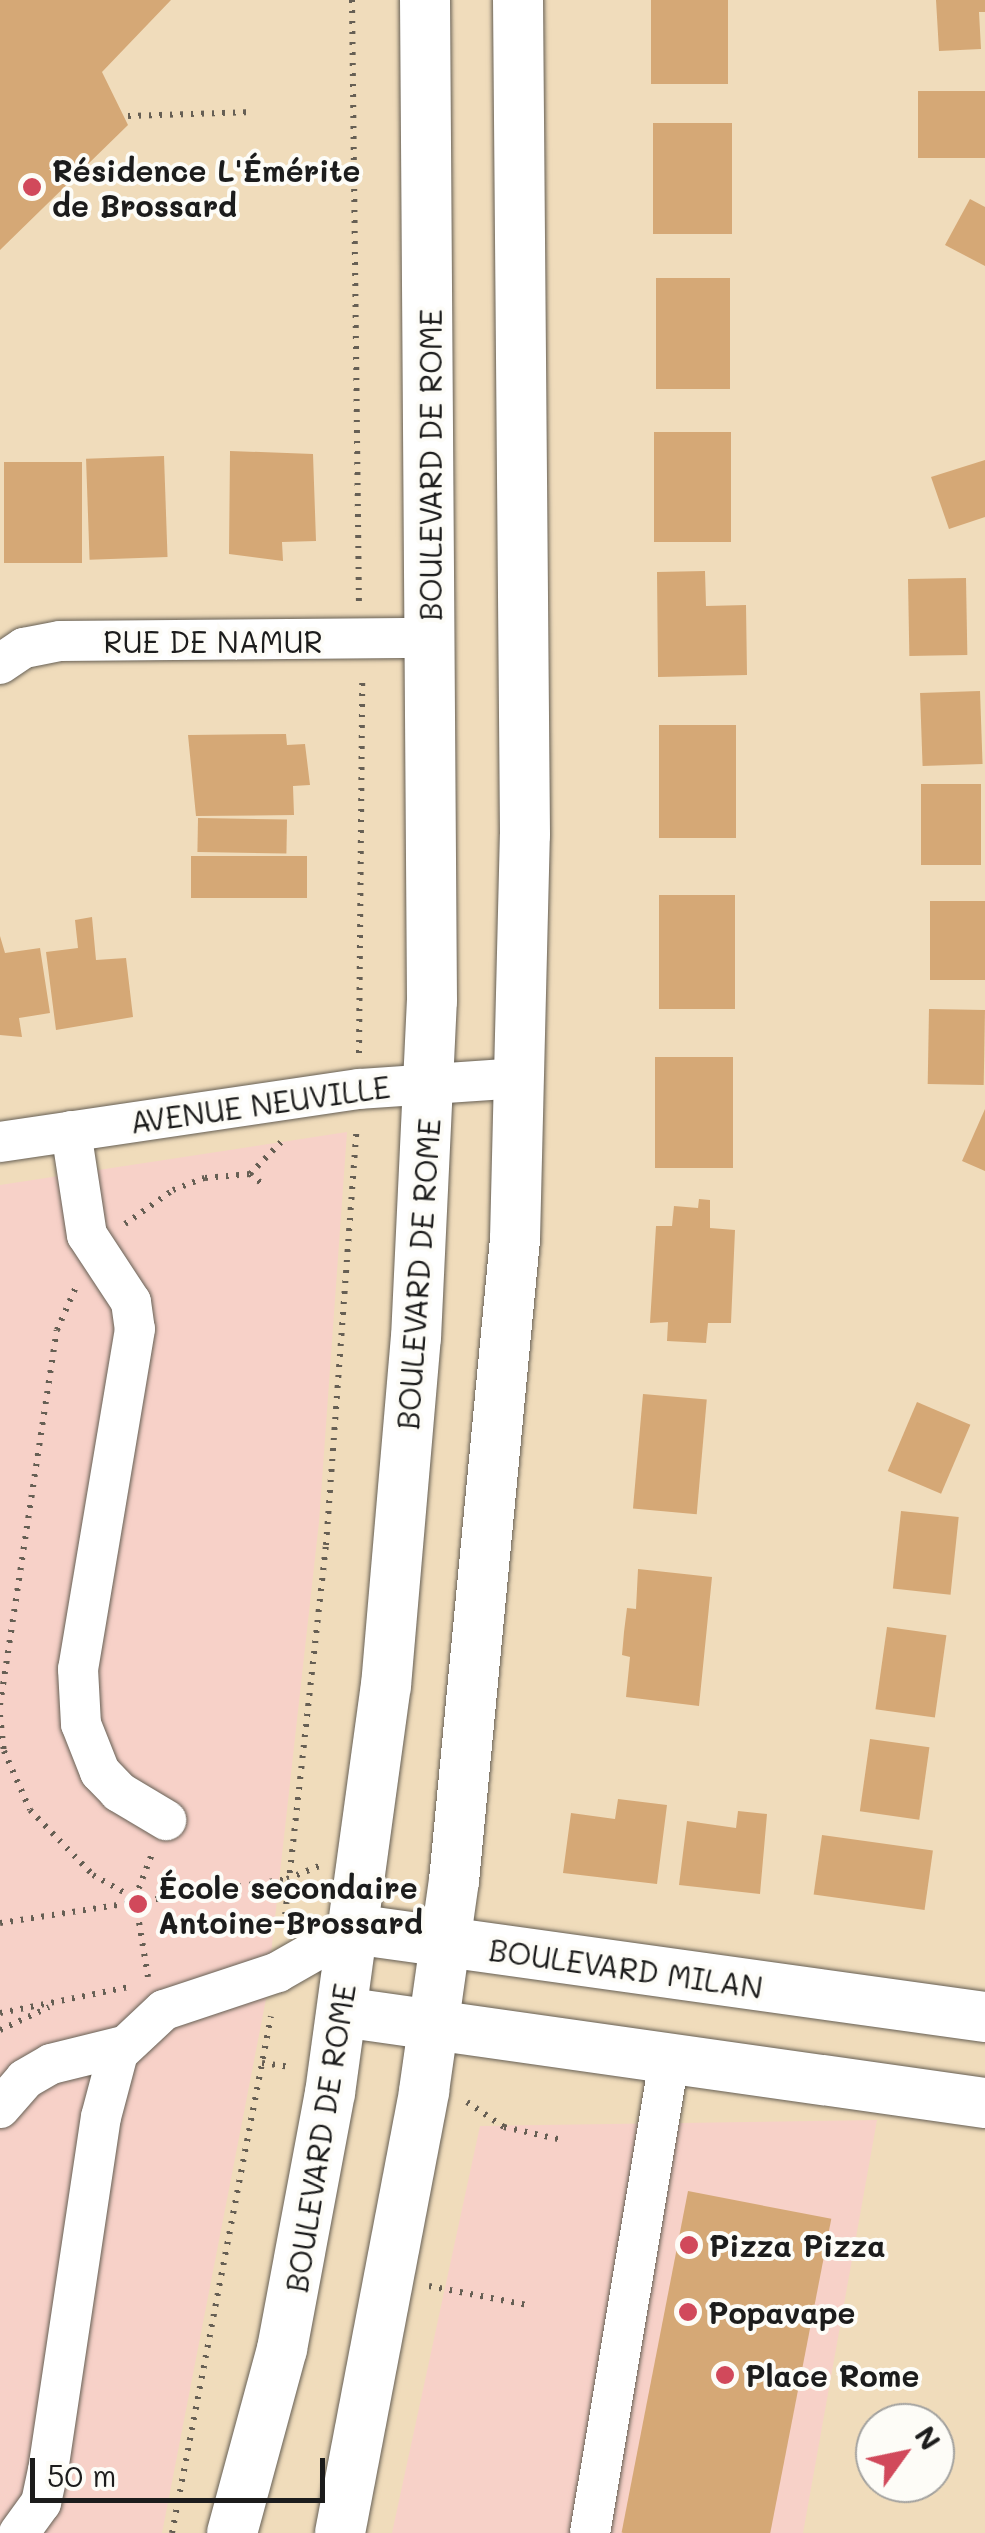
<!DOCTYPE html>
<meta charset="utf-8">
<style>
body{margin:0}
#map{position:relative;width:985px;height:2533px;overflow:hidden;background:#f0dcbb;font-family:Mali,sans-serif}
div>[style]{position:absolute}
.built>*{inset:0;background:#f7d1c8}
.building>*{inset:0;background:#d5a876;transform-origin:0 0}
.path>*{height:6px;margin-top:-3px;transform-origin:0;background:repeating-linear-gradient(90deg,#665f54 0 2.5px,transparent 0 10.5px)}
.roads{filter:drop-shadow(0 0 2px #665f54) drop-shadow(0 0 2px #665f54)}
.minor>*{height:40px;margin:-20px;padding:0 20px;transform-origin:20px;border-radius:20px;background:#fff}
.major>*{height:50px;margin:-25px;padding:0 25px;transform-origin:25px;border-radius:25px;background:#fff}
.dots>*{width:28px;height:28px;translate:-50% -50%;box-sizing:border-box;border:5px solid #fdfcf7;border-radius:50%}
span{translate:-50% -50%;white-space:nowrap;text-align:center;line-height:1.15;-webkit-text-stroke:8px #fdfcf7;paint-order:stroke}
.poi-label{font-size:30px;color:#1c1c1c;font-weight:700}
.left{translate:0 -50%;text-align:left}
.street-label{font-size:30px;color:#1c1c1c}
.north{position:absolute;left:855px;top:2403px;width:100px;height:100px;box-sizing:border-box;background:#fdfcf7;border:2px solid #a3a29f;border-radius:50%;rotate:57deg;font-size:28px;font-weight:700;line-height:40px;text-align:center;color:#1c1c1c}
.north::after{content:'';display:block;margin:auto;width:35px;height:45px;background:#d1495b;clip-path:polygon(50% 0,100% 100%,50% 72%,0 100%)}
.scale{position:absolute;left:30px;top:2458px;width:295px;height:45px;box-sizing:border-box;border:5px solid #1c1c1c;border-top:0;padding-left:12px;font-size:30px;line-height:35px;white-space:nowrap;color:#1c1c1c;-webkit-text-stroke:8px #fdfcf7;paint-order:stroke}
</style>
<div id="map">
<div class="built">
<i style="clip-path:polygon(347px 1132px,319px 1522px,266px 1999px,162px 2533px,0 2533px,0 1185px)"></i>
<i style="clip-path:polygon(877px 2120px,803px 2533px,392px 2533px,480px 2126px)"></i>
</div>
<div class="building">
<i style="clip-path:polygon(0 0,171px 0,102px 72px,128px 125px,0 250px)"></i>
<i style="left:651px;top:0;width:77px;height:84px"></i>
<i style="clip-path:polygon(936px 0,985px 0,985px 12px,979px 12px,981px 49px,939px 51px)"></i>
<i style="left:985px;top:91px;width:67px;height:67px;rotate:90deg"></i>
<i style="left:732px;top:123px;width:111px;height:79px;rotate:90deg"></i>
<i style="clip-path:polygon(970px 199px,985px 207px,985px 266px,945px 245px)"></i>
<i style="left:730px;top:278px;width:111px;height:74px;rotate:90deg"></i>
<i style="left:654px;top:432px;width:77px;height:110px"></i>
<i style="clip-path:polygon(230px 451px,313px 454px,316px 541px,282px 542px,283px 561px,229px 554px)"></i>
<i style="left:164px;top:456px;width:101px;height:78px;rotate:88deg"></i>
<i style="clip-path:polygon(985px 460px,985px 517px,949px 529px,931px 477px)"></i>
<i style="left:4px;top:462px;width:78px;height:101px"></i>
<i style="clip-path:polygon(705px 571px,706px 606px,746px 605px,747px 675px,658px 677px,657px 572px)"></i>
<i style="left:966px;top:578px;width:77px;height:58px;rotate:89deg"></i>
<i style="left:980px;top:691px;width:73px;height:60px;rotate:88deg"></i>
<i style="left:736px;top:725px;width:113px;height:77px;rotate:90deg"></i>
<i style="clip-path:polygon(286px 734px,287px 745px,305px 744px,310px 785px,293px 786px,294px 815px,196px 816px,188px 735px)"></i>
<i style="left:921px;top:784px;width:60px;height:81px"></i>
<i style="left:198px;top:818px;width:89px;height:34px;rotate:1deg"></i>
<i style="left:191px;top:856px;width:116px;height:42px"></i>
<i style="left:735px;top:895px;width:114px;height:76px;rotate:90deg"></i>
<i style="left:985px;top:901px;width:79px;height:55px;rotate:90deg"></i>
<i style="clip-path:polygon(92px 917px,96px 960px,126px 958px,133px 1017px,56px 1030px,46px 952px,78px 948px,75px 920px)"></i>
<i style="clip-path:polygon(0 936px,5px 953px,40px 948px,50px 1013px,19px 1018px,22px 1037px,0 1035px)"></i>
<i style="left:929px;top:1009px;width:56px;height:75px;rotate:1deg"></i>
<i style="left:655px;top:1057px;width:78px;height:111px"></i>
<i style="clip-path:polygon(985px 1109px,985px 1171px,962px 1161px)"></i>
<i style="clip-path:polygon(699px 1199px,710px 1200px,710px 1228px,735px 1230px,731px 1323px,708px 1323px,706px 1343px,667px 1341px,668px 1322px,650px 1323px,656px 1226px,672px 1226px,674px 1206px,698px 1208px)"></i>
<i style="left:643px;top:1394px;width:64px;height:115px;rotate:5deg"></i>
<i style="left:917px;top:1402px;width:58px;height:75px;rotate:23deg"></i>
<i style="left:901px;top:1511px;width:58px;height:78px;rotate:6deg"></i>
<i style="clip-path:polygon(638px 1569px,712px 1577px,699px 1706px,626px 1697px,630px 1657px,622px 1655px,624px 1632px,627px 1608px,636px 1609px)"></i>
<i style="left:887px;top:1627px;width:60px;height:83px;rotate:8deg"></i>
<i style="left:870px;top:1739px;width:60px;height:73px;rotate:8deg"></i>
<i style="clip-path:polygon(618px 1799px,667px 1805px,657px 1884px,563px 1873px,571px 1813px,615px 1819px)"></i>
<i style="clip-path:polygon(738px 1811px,767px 1814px,760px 1894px,679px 1885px,687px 1821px,736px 1828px)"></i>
<i style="left:822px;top:1835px;width:112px;height:60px;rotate:8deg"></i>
<i style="left:688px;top:2191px;width:146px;height:348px;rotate:11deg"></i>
</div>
<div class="path">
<i style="left:352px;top:0;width:604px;rotate:89.34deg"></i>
<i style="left:128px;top:116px;width:126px;rotate:-1.8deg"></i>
<i style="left:359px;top:1053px;width:377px;rotate:-89.5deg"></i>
<i style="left:250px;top:1174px;width:49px;rotate:-45.8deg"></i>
<i style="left:125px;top:1224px;width:59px;rotate:-35.3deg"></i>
<i style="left:173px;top:1190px;width:34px;rotate:-21deg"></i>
<i style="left:205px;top:1178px;width:45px;rotate:-5.1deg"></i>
<i style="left:250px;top:1174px;width:14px;rotate:39deg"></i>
<i style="left:0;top:1705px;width:379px;rotate:-81.4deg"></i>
<i style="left:57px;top:1330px;width:45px;rotate:-66.3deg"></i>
<i style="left:0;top:1715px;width:36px;rotate:84deg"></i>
<i style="left:4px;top:1751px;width:64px;rotate:66.2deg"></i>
<i style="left:30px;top:1810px;width:91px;rotate:45.9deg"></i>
<i style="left:93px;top:1875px;width:47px;rotate:29.3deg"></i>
<i style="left:0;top:1923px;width:290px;rotate:-8.7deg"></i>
<i style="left:287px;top:1879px;width:35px;rotate:-22deg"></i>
<i style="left:284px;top:1925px;width:382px;rotate:-83.7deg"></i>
<i style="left:326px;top:1545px;width:420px;rotate:-85.8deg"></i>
<i style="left:148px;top:1977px;width:80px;rotate:-99.3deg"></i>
<i style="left:135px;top:1898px;width:47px;rotate:-68.9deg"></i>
<i style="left:0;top:2013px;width:132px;rotate:-11.4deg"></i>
<i style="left:0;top:2030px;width:54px;rotate:-25.1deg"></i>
<i style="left:262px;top:2063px;width:29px;rotate:8deg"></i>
<i style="left:467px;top:2102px;width:45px;rotate:34deg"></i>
<i style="left:504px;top:2127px;width:59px;rotate:12.6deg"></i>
<i style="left:429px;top:2286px;width:101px;rotate:10.9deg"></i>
<i style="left:172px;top:2533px;width:526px;rotate:-79.16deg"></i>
</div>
<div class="roads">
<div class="minor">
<i style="left:0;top:664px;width:29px;rotate:-34deg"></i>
<i style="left:24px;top:648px;width:37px;rotate:-11deg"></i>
<i style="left:60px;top:641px;width:372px;rotate:-0.5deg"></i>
<i style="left:71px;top:1131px;width:105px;rotate:81.3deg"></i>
<i style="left:87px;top:1235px;width:80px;rotate:56.7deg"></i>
<i style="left:131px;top:1302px;width:27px;rotate:82deg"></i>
<i style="left:135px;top:1329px;width:345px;rotate:99.5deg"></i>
<i style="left:78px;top:1669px;width:55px;rotate:86.9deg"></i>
<i style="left:81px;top:1724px;width:52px;rotate:68.4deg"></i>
<i style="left:100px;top:1772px;width:28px;rotate:46deg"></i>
<i style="left:119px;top:1792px;width:55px;rotate:30.8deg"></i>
<i style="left:0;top:1142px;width:363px;rotate:-8.4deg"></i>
<i style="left:359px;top:1089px;width:163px;rotate:-3.9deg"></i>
<i style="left:0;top:2108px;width:38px;rotate:-49deg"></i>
<i style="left:25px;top:2079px;width:30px;rotate:-30deg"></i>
<i style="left:51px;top:2064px;width:75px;rotate:-13.9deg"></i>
<i style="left:19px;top:2533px;width:37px;rotate:-54deg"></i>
<i style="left:41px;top:2503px;width:33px;rotate:-78deg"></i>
<i style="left:48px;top:2471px;width:358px;rotate:-81.5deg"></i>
<i style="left:101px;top:2117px;width:66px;rotate:-75.1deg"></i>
<i style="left:118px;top:2053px;width:63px;rotate:-43.1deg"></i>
<i style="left:164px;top:2010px;width:120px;rotate:-18.4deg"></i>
<i style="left:278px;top:1972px;width:86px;rotate:-29.8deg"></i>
<i style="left:590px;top:2533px;width:479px;rotate:-80.5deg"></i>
</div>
<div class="major">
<i style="left:353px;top:1929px;width:638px;rotate:7.93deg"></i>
<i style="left:342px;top:2012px;width:649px;rotate:8.06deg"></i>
<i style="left:232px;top:2533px;width:191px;rotate:-74.8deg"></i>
<i style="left:282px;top:2349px;width:260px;rotate:-79.4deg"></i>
<i style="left:330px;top:2093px;width:411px;rotate:-82.2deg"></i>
<i style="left:386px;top:1686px;width:349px;rotate:-85.1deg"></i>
<i style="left:416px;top:1338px;width:337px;rotate:-87.3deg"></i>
<i style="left:432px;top:1001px;width:1001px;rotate:-90.4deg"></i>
<i style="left:340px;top:2533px;width:450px;rotate:-79.2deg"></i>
<i style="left:424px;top:2091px;width:212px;rotate:-81.9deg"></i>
<i style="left:454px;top:1881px;width:645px;rotate:-84.57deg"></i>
<i style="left:515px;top:1239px;width:404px;rotate:-88.6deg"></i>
<i style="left:525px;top:835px;width:835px;rotate:-90.48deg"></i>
</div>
</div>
<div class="dots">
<i style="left:32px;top:187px;background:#d1495b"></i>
<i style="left:138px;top:1904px;background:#d1495b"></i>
<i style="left:689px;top:2245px;background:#d1495b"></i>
<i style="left:688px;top:2312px;background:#d1495b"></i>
<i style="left:725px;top:2375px;background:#d1495b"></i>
</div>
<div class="poi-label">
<span class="left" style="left:52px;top:187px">Résidence L'Émérite<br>de Brossard</span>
<span class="left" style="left:158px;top:1904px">École secondaire<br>Antoine-Brossard</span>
<span class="left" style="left:709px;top:2245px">Pizza Pizza</span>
<span class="left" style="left:708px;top:2312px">Popavape</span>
<span class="left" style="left:745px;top:2375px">Place Rome</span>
</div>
<div class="street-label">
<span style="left:430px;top:465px;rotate:-90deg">BOULEVARD DE ROME</span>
<span style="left:213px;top:641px">RUE DE NAMUR</span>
<span style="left:260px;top:1104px;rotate:-8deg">AVENUE NEUVILLE</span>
<span style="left:418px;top:1274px;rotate:-86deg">BOULEVARD DE ROME</span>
<span style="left:626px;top:1968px;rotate:8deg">BOULEVARD MILAN</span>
<span style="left:320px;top:2138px;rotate:-81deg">BOULEVARD DE ROME</span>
</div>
<div class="north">N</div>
<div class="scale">50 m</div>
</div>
